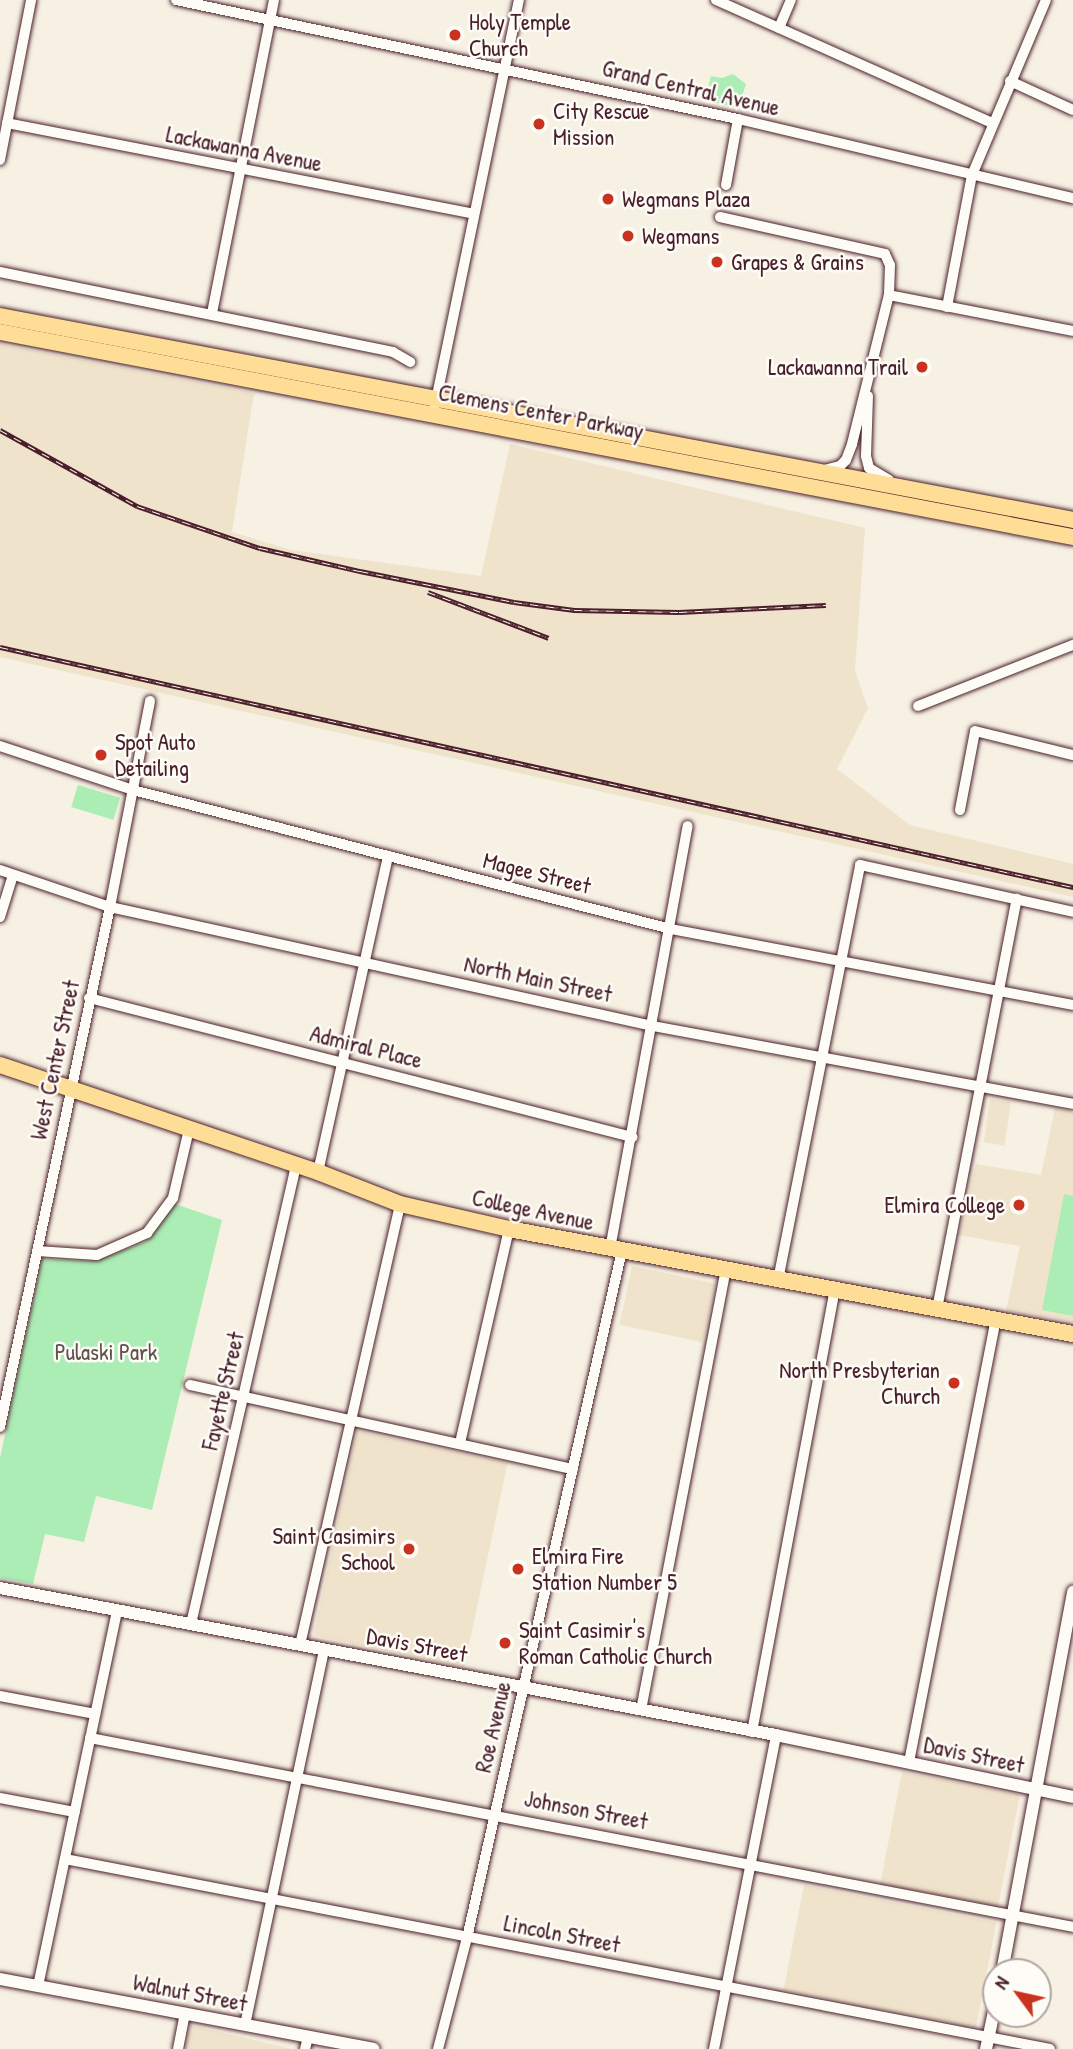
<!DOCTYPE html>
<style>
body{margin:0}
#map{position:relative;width:1073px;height:2049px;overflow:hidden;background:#f7f1e3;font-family:"Patrick Hand",sans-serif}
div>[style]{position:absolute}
.built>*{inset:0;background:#f0e3cb;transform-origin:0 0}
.green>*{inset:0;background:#abedb5;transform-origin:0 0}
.roads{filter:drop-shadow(0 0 2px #4a1f2b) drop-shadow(0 0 2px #4a1f2b)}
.minor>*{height:10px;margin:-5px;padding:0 5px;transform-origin:5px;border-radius:5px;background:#fdfcf7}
.tertiary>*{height:12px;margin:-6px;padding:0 6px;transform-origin:6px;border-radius:6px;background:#fdfcf7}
.primary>*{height:16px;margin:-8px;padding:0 8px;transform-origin:8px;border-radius:8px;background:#fedd96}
.rail>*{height:5px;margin-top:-2.5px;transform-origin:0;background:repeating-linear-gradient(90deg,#fdfcf7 0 8px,#4a1f2b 0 16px);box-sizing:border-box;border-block:2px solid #4a1f2b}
.dots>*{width:19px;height:19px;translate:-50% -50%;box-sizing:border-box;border:4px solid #fdfcf7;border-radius:50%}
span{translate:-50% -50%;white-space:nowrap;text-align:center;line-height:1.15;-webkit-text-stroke:5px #fdfcf7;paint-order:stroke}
.poi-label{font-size:23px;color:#4a1f2b}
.left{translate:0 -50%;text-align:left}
.right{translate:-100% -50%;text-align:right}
.street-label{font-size:23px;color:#4a1f2b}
.park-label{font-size:23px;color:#62524e}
.north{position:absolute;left:982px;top:1958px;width:70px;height:70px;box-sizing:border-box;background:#fdfcf7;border:2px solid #b5a4a5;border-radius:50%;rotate:303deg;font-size:19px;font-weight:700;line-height:28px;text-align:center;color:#4a1f2b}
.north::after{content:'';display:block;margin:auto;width:24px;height:32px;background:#c8321e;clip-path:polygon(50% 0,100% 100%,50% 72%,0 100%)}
</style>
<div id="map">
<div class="built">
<i style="clip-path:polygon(0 344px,254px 393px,232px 532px,291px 550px,481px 576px,510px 444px,865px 528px,855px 671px,868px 708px,837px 769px,910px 825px,1073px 864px,1073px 897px,0 657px)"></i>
<i style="left:990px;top:1099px;width:21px;height:44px;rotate:8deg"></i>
<i style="clip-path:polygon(1055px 1108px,1073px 1112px,1073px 1322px,1006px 1311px,1020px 1246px,959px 1235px,976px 1164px,1041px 1175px)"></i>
<i style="left:632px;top:1266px;width:85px;height:60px;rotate:12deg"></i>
<i style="left:357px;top:1431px;width:154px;height:209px;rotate:12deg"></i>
<i style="left:902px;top:1772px;width:120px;height:114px;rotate:11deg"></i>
<i style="left:804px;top:1885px;width:196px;height:107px;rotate:11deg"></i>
<i style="clip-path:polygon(190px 2025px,292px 2049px,185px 2049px)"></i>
</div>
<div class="green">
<i style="clip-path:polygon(733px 74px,746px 84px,738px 108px,705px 100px,711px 76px,722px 78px)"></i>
<i style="left:78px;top:785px;width:44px;height:23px;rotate:17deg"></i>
<i style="clip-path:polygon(1064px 1194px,1073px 1196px,1073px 1316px,1042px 1310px)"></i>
<i style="clip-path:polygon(175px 1204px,222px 1220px,152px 1510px,96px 1496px,84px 1542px,45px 1534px,33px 1584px,0 1578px,0 1458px,42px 1259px,94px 1261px,145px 1242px)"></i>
</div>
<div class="roads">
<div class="minor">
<i style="left:176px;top:0;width:574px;rotate:11.96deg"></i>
<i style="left:738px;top:119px;width:344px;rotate:13.3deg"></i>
<i style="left:716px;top:0;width:302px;rotate:24deg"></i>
<i style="left:779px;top:28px;width:30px;rotate:-67deg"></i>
<i style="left:1010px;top:81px;width:69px;rotate:24.7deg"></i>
<i style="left:7px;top:123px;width:475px;rotate:11deg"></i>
<i style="left:0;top:160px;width:163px;rotate:-79deg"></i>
<i style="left:726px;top:185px;width:67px;rotate:-79.7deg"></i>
<i style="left:720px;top:217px;width:169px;rotate:12.6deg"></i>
<i style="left:885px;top:254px;width:12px;rotate:66deg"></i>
<i style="left:890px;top:265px;width:30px;rotate:92deg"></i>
<i style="left:889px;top:295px;width:187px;rotate:11.1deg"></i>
<i style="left:0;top:272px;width:401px;rotate:11.5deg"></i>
<i style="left:393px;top:352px;width:20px;rotate:30deg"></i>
<i style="left:947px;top:307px;width:134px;rotate:-79.3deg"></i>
<i style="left:972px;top:175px;width:190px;rotate:-67.1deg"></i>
<i style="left:212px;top:313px;width:319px;rotate:-78.8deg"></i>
<i style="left:868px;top:396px;width:60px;rotate:91.9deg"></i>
<i style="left:866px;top:456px;width:12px;rotate:76deg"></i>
<i style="left:869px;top:468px;width:23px;rotate:31deg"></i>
<i style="left:435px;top:405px;width:414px;rotate:-78.3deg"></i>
<i style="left:824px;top:470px;width:16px;rotate:-14deg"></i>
<i style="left:840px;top:466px;width:8px;rotate:-45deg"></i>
<i style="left:846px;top:460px;width:17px;rotate:-69deg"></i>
<i style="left:852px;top:444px;width:154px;rotate:-76.1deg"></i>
<i style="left:918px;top:706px;width:167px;rotate:-21.5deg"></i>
<i style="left:0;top:746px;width:140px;rotate:18.3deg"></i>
<i style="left:133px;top:790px;width:556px;rotate:14.49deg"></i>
<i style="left:671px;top:929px;width:409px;rotate:10.7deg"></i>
<i style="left:960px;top:810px;width:80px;rotate:-79.2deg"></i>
<i style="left:975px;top:731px;width:101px;rotate:13.8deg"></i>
<i style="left:0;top:870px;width:116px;rotate:18.6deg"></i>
<i style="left:110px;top:907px;width:556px;rotate:12.36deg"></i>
<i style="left:653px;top:1026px;width:427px;rotate:10.5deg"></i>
<i style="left:0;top:917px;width:44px;rotate:-72.8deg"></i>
<i style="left:89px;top:998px;width:561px;rotate:14.36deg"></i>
<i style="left:318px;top:1172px;width:324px;rotate:-77.5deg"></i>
<i style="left:610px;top:1249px;width:430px;rotate:-79.6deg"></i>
<i style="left:37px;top:1251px;width:60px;rotate:3.8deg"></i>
<i style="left:97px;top:1255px;width:55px;rotate:-23.7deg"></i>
<i style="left:147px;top:1233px;width:44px;rotate:-53.4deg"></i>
<i style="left:173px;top:1198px;width:71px;rotate:-76.9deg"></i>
<i style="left:778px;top:1280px;width:423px;rotate:-78.8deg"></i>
<i style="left:860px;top:865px;width:218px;rotate:12.4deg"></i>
<i style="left:937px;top:1309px;width:418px;rotate:-79deg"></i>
<i style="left:190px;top:1385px;width:392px;rotate:12.4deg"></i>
<i style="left:0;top:1427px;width:532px;rotate:-78.06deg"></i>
<i style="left:110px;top:907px;width:210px;rotate:-79deg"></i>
<i style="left:460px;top:1443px;width:220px;rotate:-77.1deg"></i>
<i style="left:191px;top:1624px;width:470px;rotate:-77.1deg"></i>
<i style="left:300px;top:1645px;width:452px;rotate:-77.2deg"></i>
<i style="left:0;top:1696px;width:97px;rotate:10.7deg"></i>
<i style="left:641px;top:1710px;width:448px;rotate:-79.1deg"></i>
<i style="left:752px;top:1732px;width:450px;rotate:-79.4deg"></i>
<i style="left:90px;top:1738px;width:1001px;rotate:10.88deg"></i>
<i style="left:909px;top:1762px;width:450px;rotate:-78.9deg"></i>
<i style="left:0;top:1798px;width:76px;rotate:10.6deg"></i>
<i style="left:65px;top:1859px;width:1003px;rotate:10.92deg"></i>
<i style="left:38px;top:1986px;width:384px;rotate:-78.1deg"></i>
<i style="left:245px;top:2025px;width:384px;rotate:-78.1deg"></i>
<i style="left:178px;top:2049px;width:37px;rotate:-79deg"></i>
<i style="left:305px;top:2049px;width:12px;rotate:-76deg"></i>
<i style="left:438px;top:2049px;width:115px;rotate:-75.4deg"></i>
<i style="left:467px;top:1938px;width:705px;rotate:-77.3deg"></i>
<i style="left:714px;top:2049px;width:320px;rotate:-78.8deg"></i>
</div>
<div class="tertiary">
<i style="left:0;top:1588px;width:790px;rotate:10.73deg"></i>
<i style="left:776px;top:1735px;width:303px;rotate:11.8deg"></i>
<i style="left:1002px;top:1972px;width:387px;rotate:-79.4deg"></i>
<i style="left:0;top:1979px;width:380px;rotate:10.6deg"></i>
<i style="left:986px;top:2049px;width:48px;rotate:-78deg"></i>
</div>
<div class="primary">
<i style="left:0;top:316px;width:1092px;rotate:10.76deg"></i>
<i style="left:0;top:332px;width:1092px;rotate:10.82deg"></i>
<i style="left:0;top:1065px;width:336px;rotate:18.6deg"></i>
<i style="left:318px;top:1172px;width:88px;rotate:21.3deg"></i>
<i style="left:400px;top:1204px;width:112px;rotate:12.9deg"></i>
<i style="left:509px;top:1229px;width:574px;rotate:10.55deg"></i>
</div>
</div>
<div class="rail">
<i style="left:0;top:430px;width:157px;rotate:29deg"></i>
<i style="left:137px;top:506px;width:130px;rotate:18.9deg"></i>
<i style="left:260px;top:548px;width:103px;rotate:13deg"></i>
<i style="left:360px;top:571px;width:157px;rotate:11.4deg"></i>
<i style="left:514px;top:602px;width:61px;rotate:7.6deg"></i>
<i style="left:574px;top:610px;width:105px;rotate:1.1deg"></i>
<i style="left:679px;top:612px;width:147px;rotate:-2.7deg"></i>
<i style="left:428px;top:592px;width:129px;rotate:20.8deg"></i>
<i style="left:0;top:647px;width:1100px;rotate:12.61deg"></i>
</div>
<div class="dots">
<i style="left:455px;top:35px;background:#c8321e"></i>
<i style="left:539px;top:124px;background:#c8321e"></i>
<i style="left:608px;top:199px;background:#c8321e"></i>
<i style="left:628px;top:236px;background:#c8321e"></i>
<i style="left:717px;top:262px;background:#c8321e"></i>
<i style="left:922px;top:367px;background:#c8321e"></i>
<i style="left:101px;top:755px;background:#c8321e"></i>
<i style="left:1019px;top:1205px;background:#c8321e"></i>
<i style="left:954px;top:1383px;background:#c8321e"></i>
<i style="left:409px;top:1549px;background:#c8321e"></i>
<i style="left:518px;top:1569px;background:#c8321e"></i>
<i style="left:505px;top:1643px;background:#c8321e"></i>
</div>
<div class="poi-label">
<span class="left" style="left:469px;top:35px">Holy Temple<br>Church</span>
<span class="left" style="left:553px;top:124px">City Rescue<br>Mission</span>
<span class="left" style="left:622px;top:199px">Wegmans Plaza</span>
<span class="left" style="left:642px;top:236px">Wegmans</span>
<span class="left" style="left:731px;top:262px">Grapes &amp; Grains</span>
<span class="right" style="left:908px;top:367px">Lackawanna Trail</span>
<span class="left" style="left:115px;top:755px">Spot Auto<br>Detailing</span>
<span class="right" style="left:1005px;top:1205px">Elmira College</span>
<span class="right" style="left:940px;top:1383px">North Presbyterian<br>Church</span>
<span class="right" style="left:395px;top:1549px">Saint Casimirs<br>School</span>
<span class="left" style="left:532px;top:1569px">Elmira Fire<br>Station Number 5</span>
<span class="left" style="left:519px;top:1643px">Saint Casimir's<br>Roman Catholic Church</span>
</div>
<div class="street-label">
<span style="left:691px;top:88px;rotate:13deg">Grand Central Avenue</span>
<span style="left:244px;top:149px;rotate:11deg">Lackawanna Avenue</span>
<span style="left:541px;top:412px;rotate:11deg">Clemens Center Parkway</span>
<span style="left:537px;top:873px;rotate:14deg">Magee Street</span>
<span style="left:538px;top:979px;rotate:12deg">North Main Street</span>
<span style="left:366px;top:1047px;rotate:14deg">Admiral Place</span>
<span style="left:55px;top:1060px;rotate:-78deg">West Center Street</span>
<span style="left:533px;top:1210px;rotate:12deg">College Avenue</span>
<span style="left:223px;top:1391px;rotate:-77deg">Fayette Street</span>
<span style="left:417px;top:1645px;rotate:11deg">Davis Street</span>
<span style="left:493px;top:1727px;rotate:-77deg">Roe Avenue</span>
<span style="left:974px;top:1755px;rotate:12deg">Davis Street</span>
<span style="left:586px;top:1810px;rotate:11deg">Johnson Street</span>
<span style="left:562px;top:1934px;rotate:11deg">Lincoln Street</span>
<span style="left:190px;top:1993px;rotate:11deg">Walnut Street</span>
</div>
<div class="park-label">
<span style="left:106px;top:1352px">Pulaski Park</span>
</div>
<div class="north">N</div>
</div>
